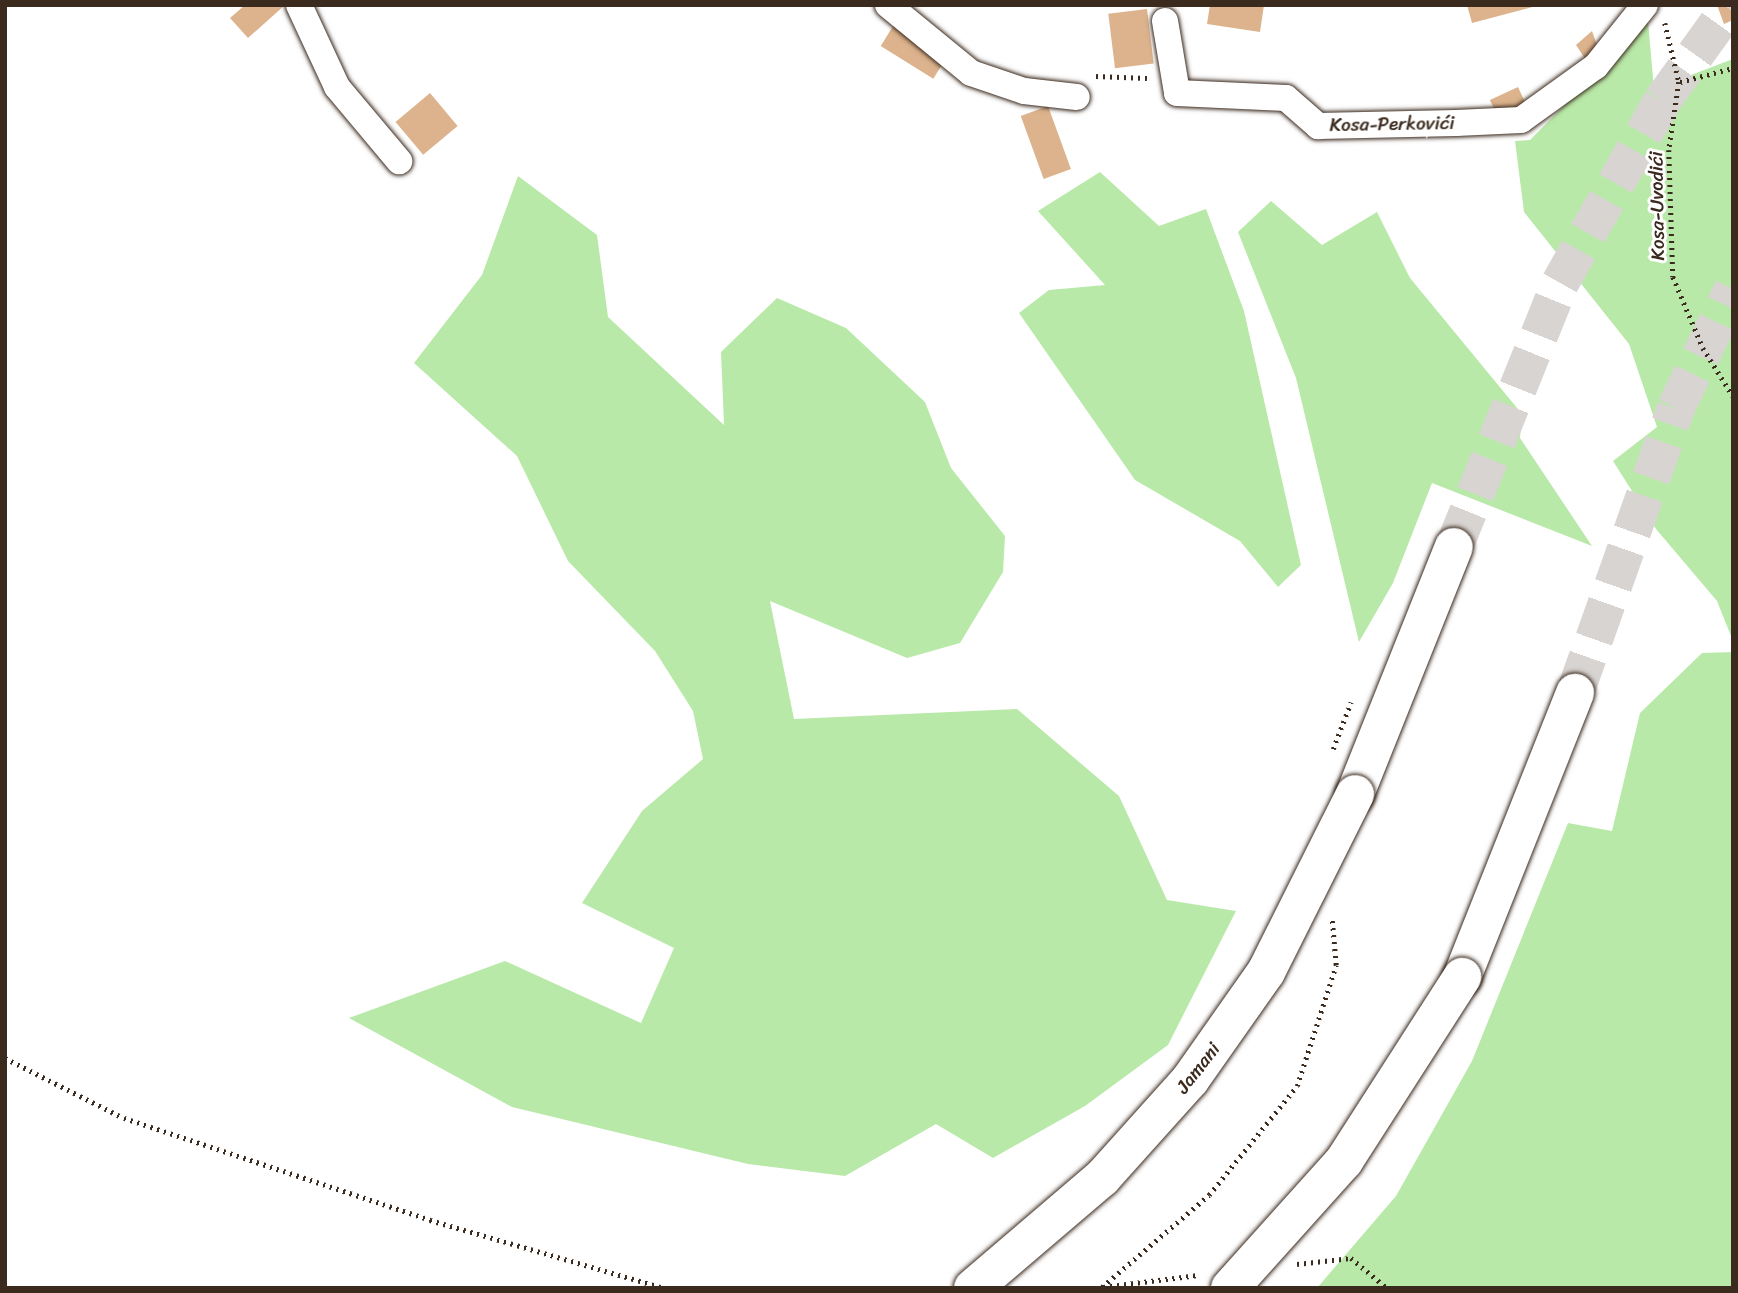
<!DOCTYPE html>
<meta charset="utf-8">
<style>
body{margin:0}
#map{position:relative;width:1738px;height:1293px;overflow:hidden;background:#fff;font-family:Sriracha,sans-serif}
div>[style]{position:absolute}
.green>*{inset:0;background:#b9e9a8}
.building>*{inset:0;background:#dcb38c;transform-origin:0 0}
.highway-tunnel>*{height:38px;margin-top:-19px;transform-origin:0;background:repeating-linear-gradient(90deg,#d8d4d2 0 38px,transparent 0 57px)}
.path>*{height:4.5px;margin-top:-2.25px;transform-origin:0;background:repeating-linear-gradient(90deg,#3b2a1e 0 2px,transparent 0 7px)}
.roads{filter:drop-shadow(0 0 2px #3b2a1e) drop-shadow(0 0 2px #3b2a1e)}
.street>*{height:26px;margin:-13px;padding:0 13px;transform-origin:13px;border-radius:13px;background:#fff}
.highway>*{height:38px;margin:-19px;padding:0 19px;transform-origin:19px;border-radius:19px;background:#fff}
.bridges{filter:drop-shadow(0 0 2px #3b2a1e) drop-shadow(0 0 2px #3b2a1e)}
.highway-bridge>*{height:38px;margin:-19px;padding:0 19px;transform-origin:19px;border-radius:19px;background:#fff}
span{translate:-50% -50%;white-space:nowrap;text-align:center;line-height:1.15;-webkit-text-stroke:6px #fff;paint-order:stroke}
.street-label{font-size:19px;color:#3b2a1e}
.frame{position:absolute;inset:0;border:7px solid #3b2a1e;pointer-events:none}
</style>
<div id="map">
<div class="green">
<i style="clip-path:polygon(1648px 21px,1654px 89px,1733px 59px,1733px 641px,1717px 601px,1656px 529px,1613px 461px,1657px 427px,1629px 344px,1524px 212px,1515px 141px,1530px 140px)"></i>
<i style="clip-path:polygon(1100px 172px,1159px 226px,1206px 209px,1244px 311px,1301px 565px,1278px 587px,1240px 541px,1135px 480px,1019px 313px,1049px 290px,1105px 285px,1038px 211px)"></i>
<i style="clip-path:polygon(518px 176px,597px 235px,608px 317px,724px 425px,721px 352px,777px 298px,846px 328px,925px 402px,951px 468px,1005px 536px,1003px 572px,960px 643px,907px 658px,770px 601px,794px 719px,1017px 709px,1119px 796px,1167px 900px,1236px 911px,1168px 1045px,1085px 1106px,993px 1158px,936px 1124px,845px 1176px,748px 1164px,512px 1107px,349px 1018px,505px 961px,641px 1023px,674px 948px,582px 903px,642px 811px,703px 759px,693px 711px,655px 651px,568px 561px,517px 456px,414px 363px,482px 275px)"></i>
<i style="clip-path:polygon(1271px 201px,1322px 245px,1377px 212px,1410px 278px,1522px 414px,1520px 438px,1592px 546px,1432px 483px,1393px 583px,1359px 642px,1296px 378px,1238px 232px)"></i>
<i style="clip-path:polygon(1733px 652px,1733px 1288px,1317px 1288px,1396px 1196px,1472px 1061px,1568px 823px,1612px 831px,1640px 713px,1702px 653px)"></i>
</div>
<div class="building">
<i style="clip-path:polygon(245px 5px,285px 5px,248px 38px,230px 18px)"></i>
<i style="clip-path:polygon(1210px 5px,1264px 5px,1260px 32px,1207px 24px)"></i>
<i style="clip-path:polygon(1467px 5px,1535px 5px,1536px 6px,1472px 23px)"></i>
<i style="clip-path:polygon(1717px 5px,1733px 5px,1733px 20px,1724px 24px)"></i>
<i style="left:1147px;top:9px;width:55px;height:39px;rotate:83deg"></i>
<i style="left:895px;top:23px;width:62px;height:27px;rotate:32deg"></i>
<i style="clip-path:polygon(1592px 31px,1598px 48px,1586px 60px,1576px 45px)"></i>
<i style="left:1518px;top:87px;width:19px;height:31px;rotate:65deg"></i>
<i style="left:430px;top:93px;width:43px;height:45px;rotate:50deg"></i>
<i style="left:1048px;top:106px;width:67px;height:29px;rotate:70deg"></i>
</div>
<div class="highway-tunnel">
<i style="left:1454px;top:547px;width:284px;rotate:-68.1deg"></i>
<i style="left:1560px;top:283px;width:209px;rotate:-60.7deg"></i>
<i style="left:1662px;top:101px;width:118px;rotate:-54.3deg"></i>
<i style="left:1575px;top:693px;width:302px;rotate:-70.5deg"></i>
<i style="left:1676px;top:408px;width:132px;rotate:-64.4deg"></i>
</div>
<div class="path">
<i style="left:1665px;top:23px;width:61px;rotate:76.7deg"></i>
<i style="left:1679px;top:82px;width:69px;rotate:98.4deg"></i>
<i style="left:1669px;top:150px;width:127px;rotate:88.2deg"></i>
<i style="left:1673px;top:277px;width:77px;rotate:67.1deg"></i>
<i style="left:1703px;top:348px;width:57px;rotate:58deg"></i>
<i style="left:1096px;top:76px;width:51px;rotate:2.2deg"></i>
<i style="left:1680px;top:82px;width:55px;rotate:-14.8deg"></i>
<i style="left:1333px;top:749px;width:50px;rotate:-69deg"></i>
<i style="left:5px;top:1058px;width:133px;rotate:26.8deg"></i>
<i style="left:124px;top:1118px;width:323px;rotate:18.4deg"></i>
<i style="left:430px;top:1220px;width:244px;rotate:16.2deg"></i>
<i style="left:1297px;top:1264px;width:54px;rotate:-6.3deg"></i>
<i style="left:1351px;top:1258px;width:47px;rotate:39.8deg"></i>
<i style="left:1102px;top:1287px;width:141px;rotate:-40.7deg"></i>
<i style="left:1209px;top:1195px;width:140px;rotate:-51.1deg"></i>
<i style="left:1297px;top:1086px;width:127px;rotate:-72.1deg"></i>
<i style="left:1336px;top:965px;width:46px;rotate:-95deg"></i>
<i style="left:1103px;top:1287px;width:96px;rotate:-7.2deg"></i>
</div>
<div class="roads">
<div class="street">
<i style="left:299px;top:5px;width:90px;rotate:65.1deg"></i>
<i style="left:337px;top:87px;width:97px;rotate:50deg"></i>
<i style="left:888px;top:5px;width:107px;rotate:39.3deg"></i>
<i style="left:971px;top:73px;width:56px;rotate:18.8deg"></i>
<i style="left:1024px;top:91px;width:53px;rotate:6.5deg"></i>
<i style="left:1165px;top:21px;width:73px;rotate:80.5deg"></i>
<i style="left:1177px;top:93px;width:109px;rotate:2.6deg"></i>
<i style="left:1286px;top:98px;width:43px;rotate:41.2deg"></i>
<i style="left:1318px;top:126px;width:138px;rotate:-1.2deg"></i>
<i style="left:1456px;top:123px;width:65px;rotate:-2.6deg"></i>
<i style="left:1521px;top:120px;width:92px;rotate:-35.8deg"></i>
<i style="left:1596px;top:66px;width:78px;rotate:-51.2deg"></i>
</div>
<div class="highway">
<i style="left:1355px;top:794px;width:266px;rotate:-68.2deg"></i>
<i style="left:1462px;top:977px;width:306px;rotate:-68.3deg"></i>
</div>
</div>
<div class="bridges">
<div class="highway-bridge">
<i style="left:973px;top:1288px;width:170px;rotate:-40.5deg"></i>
<i style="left:1102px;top:1178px;width:132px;rotate:-48.1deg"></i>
<i style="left:1190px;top:1080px;width:132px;rotate:-54.9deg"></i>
<i style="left:1266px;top:972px;width:199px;rotate:-63.4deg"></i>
<i style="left:1230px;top:1288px;width:171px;rotate:-48.1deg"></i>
<i style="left:1344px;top:1161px;width:219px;rotate:-57.3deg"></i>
</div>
</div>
<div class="street-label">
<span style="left:1392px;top:124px;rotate:-1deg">Kosa-Perkovići</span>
<span style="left:1657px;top:206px;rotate:-91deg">Kosa-Uvodići</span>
<span style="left:1198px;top:1068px;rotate:-52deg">Jamani</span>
</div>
<div class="frame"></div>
</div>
